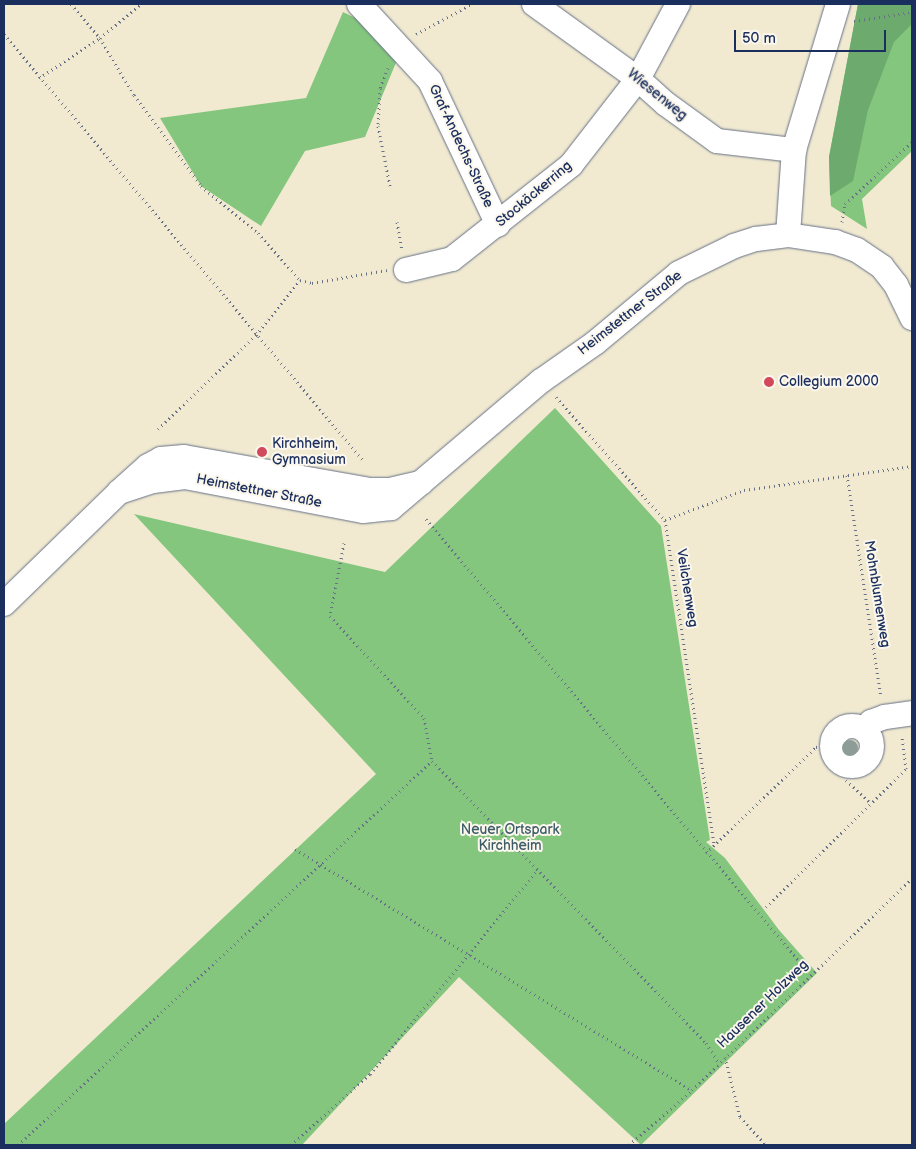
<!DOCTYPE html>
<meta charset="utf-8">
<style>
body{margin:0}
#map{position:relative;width:916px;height:1149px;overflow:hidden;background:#f1ead1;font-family:"Balsamiq Sans",sans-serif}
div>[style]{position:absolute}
.green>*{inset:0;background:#85c67e}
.forest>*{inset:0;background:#6cab6d}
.path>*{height:3px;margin-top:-1.5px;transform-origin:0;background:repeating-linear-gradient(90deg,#667086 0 1px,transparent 0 5px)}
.roads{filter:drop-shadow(0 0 1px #667086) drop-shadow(0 0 1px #667086)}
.minor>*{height:24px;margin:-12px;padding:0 12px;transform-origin:12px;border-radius:12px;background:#fff}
.minor>.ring{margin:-12px;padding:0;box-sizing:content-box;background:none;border:24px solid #fff;border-radius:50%}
.trees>*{width:16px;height:16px;margin:-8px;border-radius:50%;background:#8d9c97}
.dots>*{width:14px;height:14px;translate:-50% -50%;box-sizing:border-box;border:2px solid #fbf7ec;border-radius:50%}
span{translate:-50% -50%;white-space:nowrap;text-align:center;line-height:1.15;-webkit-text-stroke:4px #fbf7ec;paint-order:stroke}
.street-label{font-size:14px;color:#1b2f5e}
.poi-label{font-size:14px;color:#1b2f5e}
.left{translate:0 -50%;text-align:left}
.park-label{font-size:14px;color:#3b5c68}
.frame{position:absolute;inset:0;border:5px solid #1b2f5e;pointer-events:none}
.scale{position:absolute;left:734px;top:30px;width:152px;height:22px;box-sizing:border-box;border:2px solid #1b2f5e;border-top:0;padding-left:6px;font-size:15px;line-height:18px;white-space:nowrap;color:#1b2f5e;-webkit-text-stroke:4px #fbf7ec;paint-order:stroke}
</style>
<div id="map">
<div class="green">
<i style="clip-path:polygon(858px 4px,912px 4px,912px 151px,862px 199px,867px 229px,831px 206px,829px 157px)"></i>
<i style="clip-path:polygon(343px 12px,370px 25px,400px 53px,365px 137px,305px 151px,261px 226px,201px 186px,160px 118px,306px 98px)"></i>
<i style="clip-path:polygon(555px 408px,661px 526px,710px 840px,706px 842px,725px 858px,779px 930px,817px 973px,641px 1145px,459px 977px,302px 1145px,4px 1145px,4px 1124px,376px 774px,134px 514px,385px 572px)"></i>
</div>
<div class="forest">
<i style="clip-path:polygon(858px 4px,911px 4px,912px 24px,894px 42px,868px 110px,853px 181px,830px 196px,829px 157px)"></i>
</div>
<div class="path">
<i style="left:71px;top:4px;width:45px;rotate:49.5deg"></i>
<i style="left:100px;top:38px;width:66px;rotate:59.2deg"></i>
<i style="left:134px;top:95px;width:113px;rotate:53.6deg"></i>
<i style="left:201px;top:186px;width:74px;rotate:39.5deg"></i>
<i style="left:258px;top:233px;width:63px;rotate:48.2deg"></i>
<i style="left:300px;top:280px;width:12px;rotate:14deg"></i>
<i style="left:312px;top:283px;width:76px;rotate:-9.8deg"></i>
<i style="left:854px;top:21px;width:59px;rotate:-8.8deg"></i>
<i style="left:4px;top:34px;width:556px;rotate:49.89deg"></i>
<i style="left:416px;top:34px;width:64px;rotate:-28.2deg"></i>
<i style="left:388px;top:68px;width:22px;rotate:112deg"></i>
<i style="left:380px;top:88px;width:38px;rotate:93deg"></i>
<i style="left:378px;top:126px;width:61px;rotate:78.7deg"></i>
<i style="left:39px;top:78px;width:73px;rotate:-33.3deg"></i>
<i style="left:100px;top:38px;width:53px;rotate:-39.7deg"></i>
<i style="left:397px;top:222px;width:27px;rotate:80deg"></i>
<i style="left:842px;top:222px;width:18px;rotate:-81deg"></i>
<i style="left:845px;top:204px;width:91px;rotate:-42.8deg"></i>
<i style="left:556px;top:397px;width:164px;rotate:48.5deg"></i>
<i style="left:665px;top:520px;width:328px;rotate:81.4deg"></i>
<i style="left:158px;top:429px;width:136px;rotate:-43.8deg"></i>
<i style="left:256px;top:335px;width:70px;rotate:-51.3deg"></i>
<i style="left:847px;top:475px;width:224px;rotate:81.3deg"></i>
<i style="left:426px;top:519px;width:595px;rotate:49.84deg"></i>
<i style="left:665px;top:520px;width:85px;rotate:-20.8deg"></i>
<i style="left:744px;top:490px;width:170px;rotate:-8.1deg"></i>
<i style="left:344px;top:543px;width:74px;rotate:100.9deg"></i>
<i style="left:330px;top:616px;width:139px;rotate:47.3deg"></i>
<i style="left:424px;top:718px;width:44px;rotate:79.5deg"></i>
<i style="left:432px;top:761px;width:393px;rotate:45.8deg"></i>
<i style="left:706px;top:1043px;width:24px;rotate:57deg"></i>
<i style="left:846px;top:780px;width:34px;rotate:43deg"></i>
<i style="left:295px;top:849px;width:464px;rotate:31.3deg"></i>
<i style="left:706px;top:853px;width:153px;rotate:-43.9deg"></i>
<i style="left:816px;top:747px;width:16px;rotate:-11deg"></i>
<i style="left:766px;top:907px;width:197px;rotate:-44.6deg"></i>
<i style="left:906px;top:769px;width:34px;rotate:-97deg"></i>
<i style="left:725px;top:1057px;width:62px;rotate:76deg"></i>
<i style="left:740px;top:1117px;width:38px;rotate:47deg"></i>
<i style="left:18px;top:1145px;width:565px;rotate:-42.85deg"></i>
<i style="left:291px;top:1145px;width:106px;rotate:-41.9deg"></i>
<i style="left:370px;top:1074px;width:263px;rotate:-50.6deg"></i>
<i style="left:629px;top:1145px;width:84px;rotate:-41.1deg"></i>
<i style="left:692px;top:1090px;width:306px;rotate:-43.9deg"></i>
</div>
<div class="roads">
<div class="minor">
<i style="left:359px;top:4px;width:105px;rotate:47.3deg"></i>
<i style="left:430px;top:81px;width:159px;rotate:64.7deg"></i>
<i style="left:534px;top:4px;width:128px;rotate:35.8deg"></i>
<i style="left:638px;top:79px;width:38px;rotate:42deg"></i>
<i style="left:666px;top:104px;width:63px;rotate:36deg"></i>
<i style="left:717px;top:141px;width:78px;rotate:6.7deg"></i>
<i style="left:788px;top:235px;width:85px;rotate:-86deg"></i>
<i style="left:794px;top:150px;width:152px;rotate:-73.2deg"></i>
<i style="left:406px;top:270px;width:47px;rotate:-13.4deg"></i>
<i style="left:452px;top:259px;width:152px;rotate:-38.3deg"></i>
<i style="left:571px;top:165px;width:109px;rotate:-52.1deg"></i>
<i style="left:638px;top:79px;width:85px;rotate:-61.9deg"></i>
<i style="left:119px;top:492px;width:36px;rotate:-18deg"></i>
<i style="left:153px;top:481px;width:32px;rotate:-7deg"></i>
<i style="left:185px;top:477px;width:181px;rotate:10.8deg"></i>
<i style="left:363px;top:511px;width:28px;rotate:-6deg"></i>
<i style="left:391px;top:508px;width:197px;rotate:-40.3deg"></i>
<i style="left:541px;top:381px;width:66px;rotate:-35.1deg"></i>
<i style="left:595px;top:343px;width:109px;rotate:-39.8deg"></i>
<i style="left:679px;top:273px;width:61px;rotate:-26.1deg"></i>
<i style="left:734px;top:246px;width:23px;rotate:-18deg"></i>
<i style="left:756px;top:239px;width:32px;rotate:-7deg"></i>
<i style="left:788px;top:235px;width:48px;rotate:8.5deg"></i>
<i style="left:835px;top:242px;width:23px;rotate:20deg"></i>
<i style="left:857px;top:250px;width:30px;rotate:34deg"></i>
<i style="left:882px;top:267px;width:23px;rotate:52deg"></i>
<i style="left:896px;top:285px;width:37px;rotate:64deg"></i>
<i style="left:4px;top:604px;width:161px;rotate:-44.2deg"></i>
<i style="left:119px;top:492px;width:39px;rotate:-42deg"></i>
<i style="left:148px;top:466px;width:15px;rotate:-28deg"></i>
<i style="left:161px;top:459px;width:23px;rotate:-5deg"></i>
<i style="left:184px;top:457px;width:189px;rotate:10.1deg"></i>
<i style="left:370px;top:490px;width:20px"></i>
<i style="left:390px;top:490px;width:32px;rotate:-13deg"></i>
<i class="ring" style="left:832px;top:726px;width:16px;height:16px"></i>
<i style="left:864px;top:730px;width:11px;rotate:-49deg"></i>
<i style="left:871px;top:722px;width:15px;rotate:-20deg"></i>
<i style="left:885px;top:717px;width:27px;rotate:-8deg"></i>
</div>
</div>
<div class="trees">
<i style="left:850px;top:748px"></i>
</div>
<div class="dots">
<i style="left:769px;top:382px;background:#d1495b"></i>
<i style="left:262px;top:452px;background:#d1495b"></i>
</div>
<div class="street-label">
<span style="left:657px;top:95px;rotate:39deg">Wiesenweg</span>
<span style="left:461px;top:146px;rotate:65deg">Graf-Andechs-Straße</span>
<span style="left:534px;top:194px;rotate:-40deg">Stockäckerring</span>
<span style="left:630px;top:313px;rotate:-38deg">Heimstettner Straße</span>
<span style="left:259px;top:491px;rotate:11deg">Heimstettner Straße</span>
<span style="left:687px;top:588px;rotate:81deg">Veilchenweg</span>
<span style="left:877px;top:594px;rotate:81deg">Mohnblumenweg</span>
<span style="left:763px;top:1004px;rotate:-44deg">Hausener Holzweg</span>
</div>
<div class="poi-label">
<span class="left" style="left:779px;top:382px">Collegium 2000</span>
<span class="left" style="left:272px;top:452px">Kirchheim,<br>Gymnasium</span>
</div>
<div class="park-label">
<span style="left:510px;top:838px">Neuer Ortspark<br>Kirchheim</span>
</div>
<div class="frame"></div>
<div class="scale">50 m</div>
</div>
